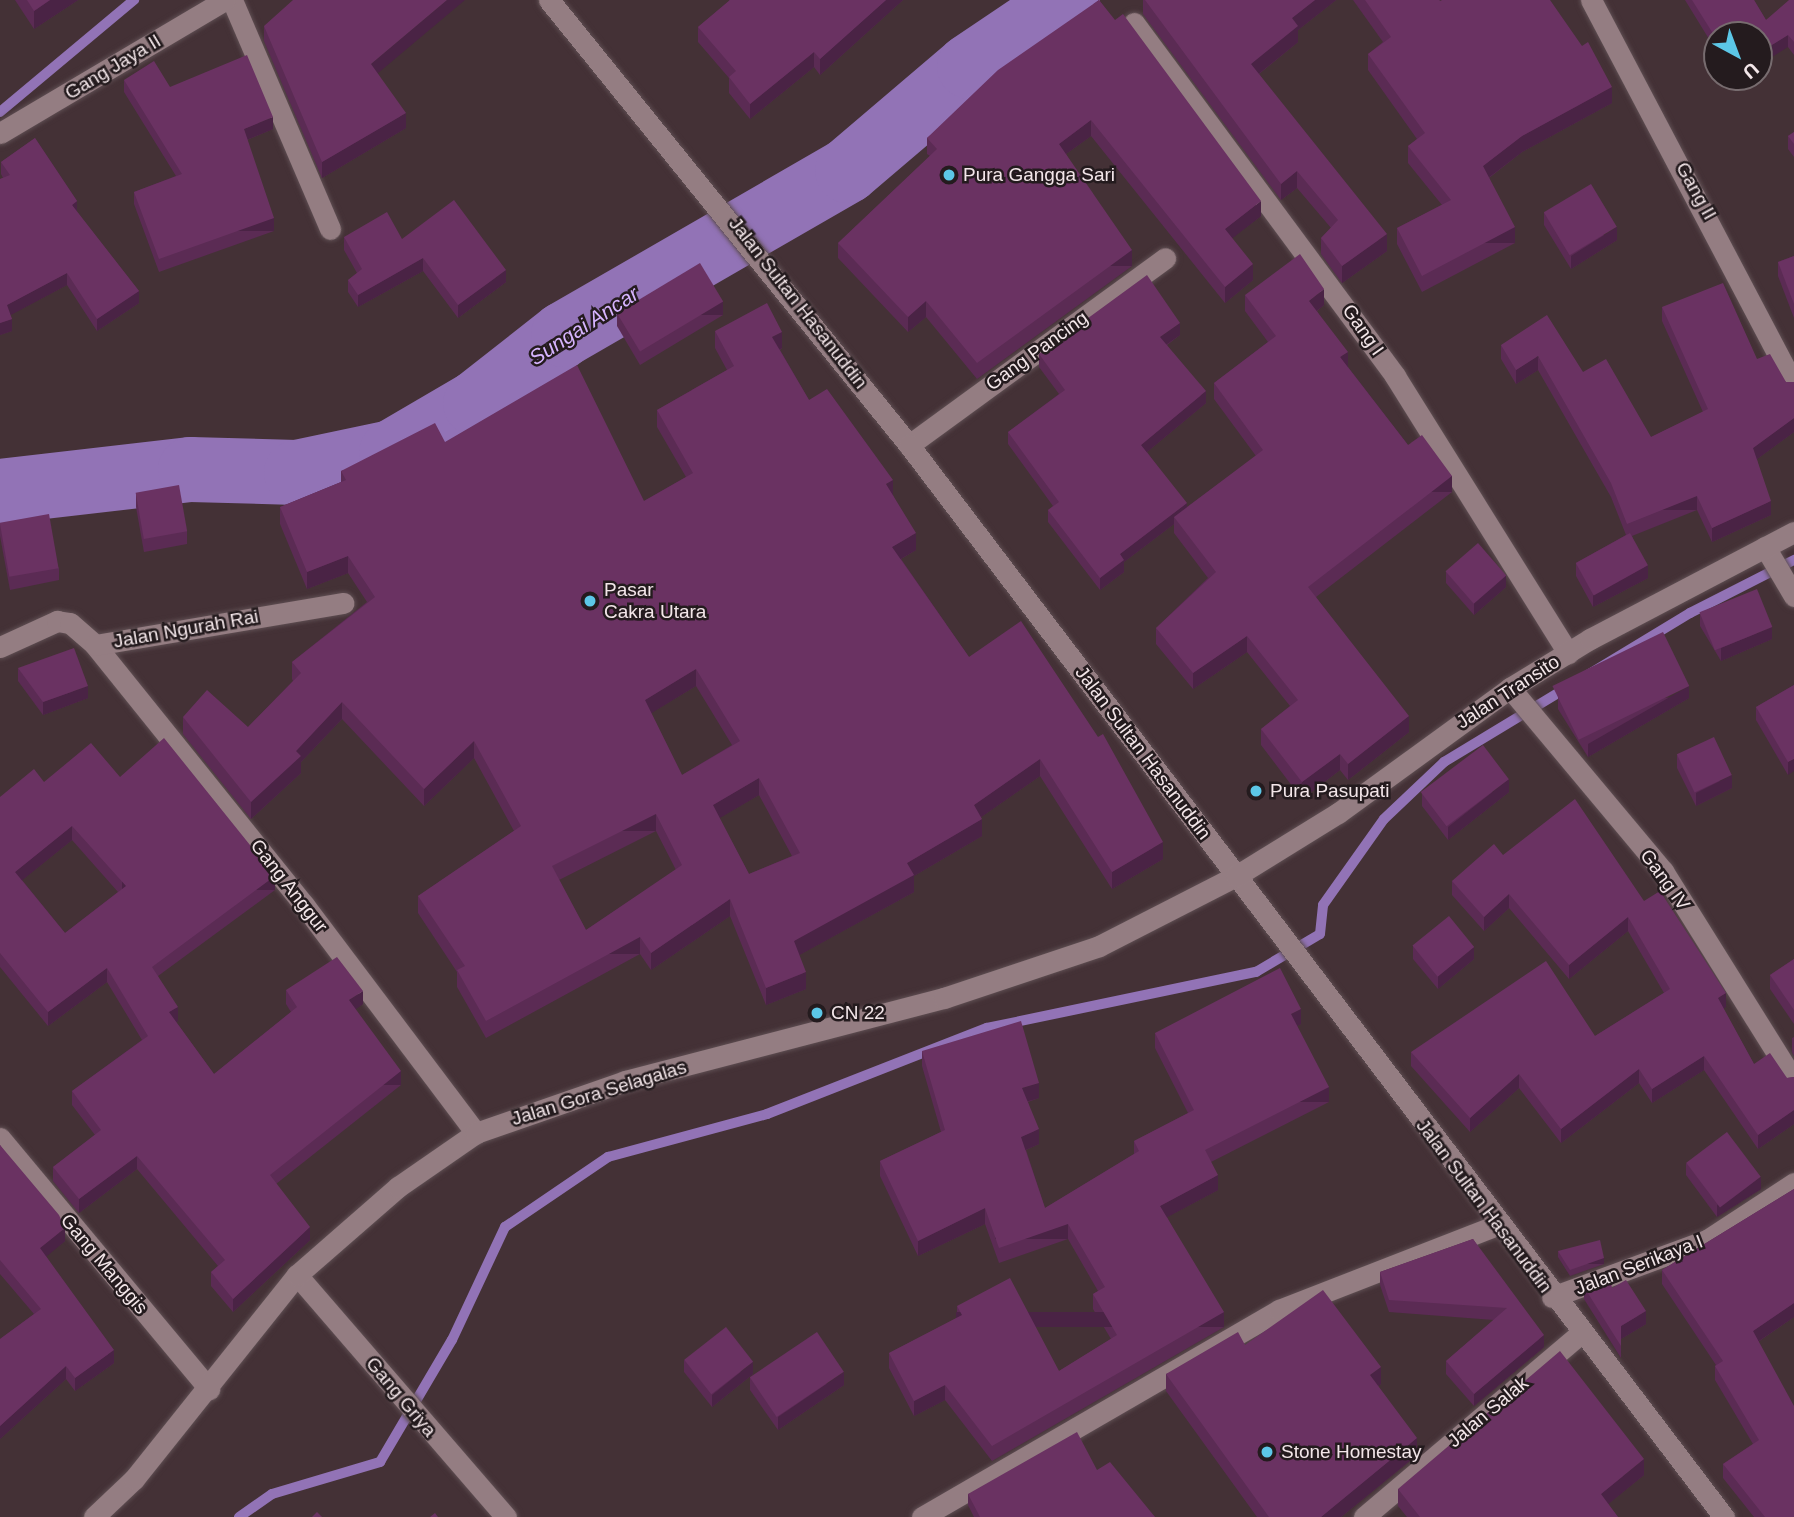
<!DOCTYPE html>
<style>
body{margin:0}
#map{position:relative;width:1794px;height:1517px;overflow:hidden;background:#443136;font-family:Helvetica,sans-serif}
div>[style]{position:absolute}
.stream>*{height:10px;margin:-5px;padding:0 5px;transform-origin:5px;border-radius:5px;background:#9273b6}
.river>*{height:65px;margin:-32.5px;padding:0 32.5px;transform-origin:32.5px;border-radius:32.5px;background:#9273b6}
.roads{filter:drop-shadow(0 0 2px #5e4e52) drop-shadow(0 0 2px #5e4e52)}
.street>*{height:21px;margin:-10.5px;padding:0 10.5px;transform-origin:10.5px;border-radius:10.5px;background:#947d82}
.secondary>*{height:21px;margin:-10.5px;padding:0 10.5px;transform-origin:10.5px;border-radius:10.5px;background:#947d82}
.wall>*{inset:0;background:#5b2b54}
.shaded-wall>*{inset:0;background:#4a2345;transform-origin:0 0}
.building>*{inset:0;background:#6a3262;transform-origin:0 0}
.dots>*{width:19px;height:19px;translate:-50% -50%;box-sizing:border-box;border:4px solid #241b1e;border-radius:50%}
span{translate:-50% -50%;white-space:nowrap;text-align:center;line-height:1.15;-webkit-text-stroke:5px #241b1e;paint-order:stroke}
.street-label{font-size:19px;color:#f3e6e9}
.poi-label{font-size:19px;color:#f3e6e9}
.left{translate:0 -50%;text-align:left}
.water-label{font-size:21px;color:#d6b4fe;font-style:italic}
.north{position:absolute;left:1703px;top:21px;width:70px;height:70px;box-sizing:border-box;background:#241b1e;border:2px solid #776c6f;border-radius:50%;rotate:139deg;font-size:19px;font-weight:700;line-height:28px;text-align:center;color:#f3e6e9}
.north::after{content:'';display:block;margin:auto;width:24px;height:32px;background:#5cc7e7;clip-path:polygon(50% 0,100% 100%,50% 72%,0 100%)}
</style>
<div id="map">
<div class="stream">
<i style="left:0;top:112px;width:175px;rotate:-39.9deg"></i>
<i style="left:239px;top:1517px;width:40px;rotate:-34.9deg"></i>
<i style="left:272px;top:1494px;width:113px;rotate:-16.5deg"></i>
<i style="left:380px;top:1462px;width:142px;rotate:-59.5deg"></i>
<i style="left:452px;top:1340px;width:125px;rotate:-64.9deg"></i>
<i style="left:505px;top:1227px;width:125px;rotate:-34.2deg"></i>
<i style="left:608px;top:1157px;width:165px;rotate:-15.1deg"></i>
<i style="left:767px;top:1114px;width:236px;rotate:-21.4deg"></i>
<i style="left:987px;top:1028px;width:275px;rotate:-11.8deg"></i>
<i style="left:1256px;top:972px;width:74px;rotate:-30.7deg"></i>
<i style="left:1320px;top:934px;width:29px;rotate:-84deg"></i>
<i style="left:1323px;top:905px;width:105px;rotate:-54.7deg"></i>
<i style="left:1384px;top:819px;width:83px;rotate:-43.5deg"></i>
<i style="left:1444px;top:762px;width:288px;rotate:-31.2deg"></i>
<i style="left:1690px;top:613px;width:117px;rotate:-27deg"></i>
</div>
<div class="river">
<i style="left:0;top:491px;width:191px;rotate:-6.6deg"></i>
<i style="left:190px;top:469px;width:106px;rotate:1.6deg"></i>
<i style="left:296px;top:472px;width:97px;rotate:-11.9deg"></i>
<i style="left:391px;top:452px;width:97px;rotate:-30.3deg"></i>
<i style="left:475px;top:403px;width:112px;rotate:-38.1deg"></i>
<i style="left:563px;top:334px;width:328px;rotate:-30deg"></i>
<i style="left:847px;top:170px;width:160px;rotate:-40.4deg"></i>
<i style="left:969px;top:66px;width:118px;rotate:-34deg"></i>
</div>
<div class="roads">
<div class="street">
<i style="left:232px;top:0;width:249px;rotate:66.8deg"></i>
<i style="left:1591px;top:0;width:435px;rotate:62.2deg"></i>
<i style="left:1134px;top:23px;width:439px;rotate:53.5deg"></i>
<i style="left:1395px;top:376px;width:327px;rotate:58deg"></i>
<i style="left:0;top:133px;width:261px;rotate:-30.6deg"></i>
<i style="left:909px;top:445px;width:317px;rotate:-36.1deg"></i>
<i style="left:1765px;top:547px;width:57px;rotate:59.4deg"></i>
<i style="left:95px;top:645px;width:334px;rotate:51.2deg"></i>
<i style="left:304px;top:905px;width:286px;rotate:53deg"></i>
<i style="left:0;top:647px;width:63px;rotate:-24.5deg"></i>
<i style="left:57px;top:621px;width:13px;rotate:9deg"></i>
<i style="left:70px;top:623px;width:33px;rotate:41deg"></i>
<i style="left:95px;top:645px;width:252px;rotate:-9.6deg"></i>
<i style="left:1510px;top:688px;width:239px;rotate:50.1deg"></i>
<i style="left:1663px;top:871px;width:248px;rotate:58deg"></i>
<i style="left:0;top:1138px;width:327px;rotate:50.2deg"></i>
<i style="left:297px;top:1275px;width:320px;rotate:49.2deg"></i>
<i style="left:1552px;top:1297px;width:165px;rotate:-20.2deg"></i>
<i style="left:1707px;top:1240px;width:104px;rotate:-33.2deg"></i>
<i style="left:922px;top:1517px;width:413px;rotate:-30.1deg"></i>
<i style="left:1279px;top:1310px;width:234px;rotate:-21.3deg"></i>
<i style="left:1364px;top:1517px;width:283px;rotate:-40.3deg"></i>
</div>
<div class="secondary">
<i style="left:549px;top:0;width:572px;rotate:51.03deg"></i>
<i style="left:909px;top:445px;width:1347px;rotate:52.76deg"></i>
<i style="left:94px;top:1517px;width:55px;rotate:-43.5deg"></i>
<i style="left:134px;top:1479px;width:261px;rotate:-51.4deg"></i>
<i style="left:297px;top:1275px;width:134px;rotate:-41.1deg"></i>
<i style="left:398px;top:1187px;width:95px;rotate:-34.7deg"></i>
<i style="left:476px;top:1133px;width:158px;rotate:-19.2deg"></i>
<i style="left:625px;top:1081px;width:330px;rotate:-14.6deg"></i>
<i style="left:944px;top:998px;width:163px;rotate:-18.5deg"></i>
<i style="left:1099px;top:946px;width:154px;rotate:-27.1deg"></i>
<i style="left:1236px;top:876px;width:120px;rotate:-31.7deg"></i>
<i style="left:1338px;top:813px;width:213px;rotate:-36deg"></i>
<i style="left:1510px;top:688px;width:94px;rotate:-31.5deg"></i>
<i style="left:1590px;top:639px;width:230px;rotate:-27.7deg"></i>
</div>
</div>
<div class="wall">
<i style="clip-path:polygon(15px 0,78px 0,34px 29px)"></i>
<i style="clip-path:polygon(729px 0,903px 0,820px 75px,814px 67px,750px 119px,729px 93px,729px 78px,698px 42px,698px 27px,729px 1px)"></i>
<i style="clip-path:polygon(1099px 0,1261px 216px,1232px 238px,1253px 280px,1225px 303px,1091px 136px,1066px 154px,1132px 266px,977px 379px,926px 317px,908px 332px,838px 258px,838px 243px,930px 156px,927px 154px,927px 138px)"></i>
<i style="clip-path:polygon(1143px 0,1336px 0,1298px 30px,1298px 42px,1259px 74px,1387px 251px,1342px 283px,1321px 254px,1321px 238px,1331px 228px,1297px 188px,1281px 200px,1143px 14px)"></i>
<i style="clip-path:polygon(1353px 0,1439px 0,1612px 103px,1522px 152px,1489px 178px,1515px 243px,1422px 292px,1397px 244px,1397px 228px,1442px 205px,1408px 163px,1408px 146px,1417px 139px,1368px 70px,1368px 54px,1383px 42px)"></i>
<i style="clip-path:polygon(1685px 0,1754px 0,1766px 20px,1794px 0,1794px 55px,1788px 47px,1717px 35px,1717px 52px)"></i>
<i style="clip-path:polygon(264px 26px,378px 74px,406px 128px,322px 178px,264px 41px)"></i>
<i style="clip-path:polygon(124px 80px,170px 87px,273px 129px,247px 140px,274px 231px,159px 272px,134px 204px,134px 192px,176px 176px,124px 92px)"></i>
<i style="clip-path:polygon(1794px 132px,1794px 157px,1788px 149px,1788px 136px)"></i>
<i style="clip-path:polygon(35px 138px,77px 201px,77px 212px,139px 291px,139px 303px,97px 331px,67px 285px,10px 315px,12px 319px,12px 331px,0 335px,0 179px,3px 178px,1px 174px,1px 162px)"></i>
<i style="clip-path:polygon(1544px 212px,1617px 240px,1571px 269px,1544px 225px)"></i>
<i style="clip-path:polygon(344px 237px,402px 239px,506px 282px,458px 318px,423px 271px,358px 307px,348px 292px,348px 280px,357px 273px,344px 250px)"></i>
<i style="clip-path:polygon(1794px 256px,1794px 318px,1778px 276px,1778px 262px)"></i>
<i style="clip-path:polygon(1245px 295px,1324px 305px,1317px 311px,1348px 367px,1408px 445px,1452px 492px,1316px 597px,1409px 732px,1348px 780px,1340px 770px,1302px 799px,1261px 745px,1261px 729px,1290px 706px,1247px 652px,1193px 689px,1156px 644px,1156px 628px,1208px 578px,1174px 533px,1174px 524px,1124px 562px,1124px 572px,1100px 590px,1048px 522px,1048px 510px,1053px 506px,1008px 444px,1008px 432px,1059px 394px,1039px 367px,1039px 354px,1180px 335px,1167px 345px,1206px 403px,1147px 452px,1187px 507px,1256px 456px,1214px 399px,1214px 383px,1268px 342px,1245px 311px)"></i>
<i style="clip-path:polygon(1662px 307px,1757px 359px,1786px 382px,1794px 382px,1794px 432px,1757px 459px,1771px 515px,1712px 542px,1697px 510px,1632px 536px,1648px 578px,1593px 607px,1576px 576px,1576px 563px,1626px 535px,1611px 497px,1538px 370px,1516px 384px,1501px 359px,1501px 345px,1583px 372px,1651px 437px,1703px 412px,1662px 321px)"></i>
<i style="clip-path:polygon(617px 313px,723px 315px,640px 365px,617px 326px)"></i>
<i style="clip-path:polygon(evenodd,715px 331px,782px 348px,780px 350px,809px 400px,893px 495px,916px 550px,901px 559px,969px 657px,1163px 859px,1112px 889px,1040px 776px,981px 817px,982px 836px,914px 876px,914px 892px,799px 955px,806px 989px,766px 1005px,730px 916px,651px 970px,640px 954px,486px 1038px,457px 987px,457px 972px,418px 913px,418px 896px,514px 831px,474px 758px,424px 806px,342px 719px,301px 762px,301px 773px,251px 819px,183px 734px,183px 717px,248px 727px,293px 681px,292px 679px,292px 662px,367px 602px,348px 573px,307px 589px,280px 524px,280px 507px,341px 482px,341px 471px,445px 442px,644px 501px,686px 477px,657px 427px,657px 410px,727px 370px,715px 348px,715px 331px,696px 686px,732px 745px,682px 775px,651px 713px,696px 686px,715px 331px,759px 795px,792px 856px,749px 874px,719px 818px,759px 795px,715px 331px,656px 831px,676px 870px,586px 930px,559px 880px,656px 831px)"></i>
<i style="clip-path:polygon(136px 494px,187px 531px,187px 544px,144px 552px,136px 507px)"></i>
<i style="clip-path:polygon(0 523px,59px 568px,59px 580px,10px 590px,0 536px)"></i>
<i style="clip-path:polygon(1446px 571px,1506px 587px,1474px 615px,1446px 583px)"></i>
<i style="clip-path:polygon(1700px 613px,1772px 639px,1721px 661px,1700px 626px)"></i>
<i style="clip-path:polygon(18px 668px,88px 698px,43px 715px,18px 681px)"></i>
<i style="clip-path:polygon(1794px 685px,1788px 775px,1756px 720px,1756px 707px)"></i>
<i style="clip-path:polygon(1558px 696px,1689px 698px,1588px 757px,1558px 709px)"></i>
<i style="clip-path:polygon(1677px 755px,1732px 788px,1696px 806px,1677px 768px)"></i>
<i style="clip-path:polygon(evenodd,120px 777px,275px 890px,158px 976px,178px 1021px,176px 1022px,214px 1074px,291px 1012px,286px 1004px,286px 990px,363px 1004px,355px 1009px,401px 1085px,276px 1184px,310px 1240px,233px 1312px,211px 1286px,211px 1272px,218px 1266px,137px 1169px,79px 1213px,53px 1181px,53px 1167px,95px 1135px,72px 1105px,72px 1091px,142px 1040px,107px 982px,48px 1026px,0 967px,0 797px,44px 782px,120px 777px,72px 840px,118px 892px,65px 933px,22px 880px,72px 840px)"></i>
<i style="clip-path:polygon(1509px 792px,1448px 840px,1422px 806px,1422px 793px)"></i>
<i style="clip-path:polygon(1503px 855px,1644px 901px,1726px 1007px,1723px 1008px,1754px 1064px,1787px 1078px,1794px 1077px,1794px 1124px,1758px 1149px,1704px 1070px,1652px 1103px,1639px 1083px,1561px 1143px,1519px 1088px,1470px 1132px,1411px 1066px,1411px 1052px,1595px 1036px,1664px 993px,1628px 931px,1569px 979px,1509px 908px,1484px 931px,1452px 895px,1452px 881px)"></i>
<i style="clip-path:polygon(1413px 946px,1474px 959px,1438px 989px,1413px 959px)"></i>
<i style="clip-path:polygon(1794px 959px,1794px 1024px,1770px 989px,1770px 975px)"></i>
<i style="clip-path:polygon(1301px 1024px,1297px 1026px,1329px 1102px,1211px 1162px,1218px 1190px,1167px 1217px,1224px 1327px,992px 1461px,945px 1400px,914px 1416px,889px 1368px,889px 1353px,957px 1318px,957px 1306px,1059px 1371px,1111px 1339px,1093px 1309px,1093px 1294px,1098px 1291px,1068px 1239px,999px 1263px,985px 1224px,918px 1256px,880px 1176px,880px 1161px,941px 1132px,922px 1066px,922px 1051px,1039px 1098px,1028px 1102px,1039px 1144px,1026px 1150px,1045px 1208px,1134px 1154px,1134px 1141px,1188px 1113px,1155px 1048px,1155px 1033px)"></i>
<i style="clip-path:polygon(1794px 1037px,1794px 1056px,1792px 1052px,1792px 1038px)"></i>
<i style="clip-path:polygon(0 1145px,65px 1241px,46px 1256px,114px 1363px,75px 1391px,66px 1379px,0 1439px,0 1339px,34px 1314px,0 1274px)"></i>
<i style="clip-path:polygon(1686px 1163px,1761px 1189px,1717px 1217px,1686px 1175px)"></i>
<i style="clip-path:polygon(1794px 1189px,1794px 1317px,1758px 1342px,1794px 1517px,1754px 1517px,1723px 1478px,1723px 1464px,1753px 1444px,1715px 1380px,1715px 1366px,1716px 1365px,1662px 1284px,1662px 1270px)"></i>
<i style="clip-path:polygon(1473px 1239px,1544px 1347px,1474px 1406px,1446px 1374px,1446px 1361px,1494px 1320px,1389px 1312px,1380px 1285px,1380px 1272px)"></i>
<i style="clip-path:polygon(1558px 1251px,1604px 1264px,1570px 1276px,1558px 1257px)"></i>
<i style="clip-path:polygon(1584px 1287px,1612px 1288px,1646px 1324px,1621px 1339px,1621px 1358px,1584px 1299px)"></i>
<i style="clip-path:polygon(1245px 1345px,1381px 1384px,1378px 1386px,1417px 1455px,1341px 1517px,1257px 1517px,1166px 1391px,1166px 1374px)"></i>
<i style="clip-path:polygon(684px 1360px,753px 1374px,712px 1407px,684px 1372px)"></i>
<i style="clip-path:polygon(750px 1377px,844px 1385px,778px 1430px,750px 1390px)"></i>
<i style="clip-path:polygon(1097px 1470px,1155px 1517px,974px 1517px,968px 1505px,968px 1494px)"></i>
<i style="clip-path:polygon(1644px 1475px,1608px 1504px,1618px 1517px,1407px 1517px,1398px 1506px,1398px 1489px)"></i>
</div>
<div class="shaded-wall">
<i style="clip-path:polygon(50px 0,78px 0,34px 29px,34px 11px)"></i>
<i style="clip-path:polygon(447px 0,465px 0,371px 79px,371px 64px)"></i>
<i style="clip-path:polygon(886px 0,903px 0,820px 75px,820px 59px)"></i>
<i style="clip-path:polygon(1315px 0,1336px 0,1298px 30px,1298px 42px,1251px 80px,1251px 64px,1292px 18px)"></i>
<i style="clip-path:polygon(1788px 35px,1788px 47px,1759px 65px,1759px 53px)"></i>
<i style="clip-path:polygon(814px 52px,814px 67px,750px 119px,750px 104px)"></i>
<i style="clip-path:polygon(1612px 87px,1612px 103px,1522px 152px,1483px 182px,1483px 166px,1522px 136px)"></i>
<i style="clip-path:polygon(406px 113px,406px 128px,322px 178px,322px 162px)"></i>
<i style="clip-path:polygon(273px 117px,273px 129px,244px 141px,244px 129px)"></i>
<i style="clip-path:polygon(1091px 120px,1091px 136px,1059px 159px,1059px 144px)"></i>
<i style="clip-path:polygon(1297px 171px,1297px 188px,1281px 200px,1281px 184px)"></i>
<i style="clip-path:polygon(77px 201px,77px 213px,72px 205px)"></i>
<i style="clip-path:polygon(1261px 201px,1261px 216px,1225px 244px,1225px 229px)"></i>
<i style="left:274px;top:218px;width:13px;height:122px;rotate:90deg"></i>
<i style="left:1515px;top:227px;width:16px;height:105px;rotate:90deg"></i>
<i style="clip-path:polygon(1617px 227px,1617px 240px,1571px 269px,1571px 256px)"></i>
<i style="clip-path:polygon(1387px 234px,1387px 251px,1342px 283px,1342px 266px)"></i>
<i style="left:1132px;top:250px;width:16px;height:192px;rotate:90deg"></i>
<i style="clip-path:polygon(423px 258px,423px 271px,358px 307px,358px 295px)"></i>
<i style="clip-path:polygon(1253px 264px,1253px 280px,1225px 303px,1225px 287px)"></i>
<i style="clip-path:polygon(506px 270px,506px 282px,458px 318px,458px 305px)"></i>
<i style="clip-path:polygon(67px 273px,67px 285px,7px 317px,7px 305px)"></i>
<i style="clip-path:polygon(1324px 289px,1324px 305px,1309px 317px,1309px 301px)"></i>
<i style="clip-path:polygon(139px 291px,139px 303px,97px 331px,97px 319px)"></i>
<i style="clip-path:polygon(926px 301px,926px 317px,908px 332px,908px 317px)"></i>
<i style="left:723px;top:302px;width:13px;height:97px;rotate:90deg"></i>
<i style="clip-path:polygon(12px 319px,12px 331px,0 335px,0 323px)"></i>
<i style="clip-path:polygon(1180px 323px,1180px 335px,1160px 349px,1160px 337px)"></i>
<i style="clip-path:polygon(782px 332px,782px 348px,772px 354px,772px 337px)"></i>
<i style="clip-path:polygon(1348px 352px,1348px 368px,1340px 357px)"></i>
<i style="clip-path:polygon(1538px 356px,1538px 370px,1516px 384px,1516px 370px)"></i>
<i style="clip-path:polygon(1206px 391px,1206px 403px,1141px 457px,1141px 445px)"></i>
<i style="clip-path:polygon(1794px 418px,1794px 432px,1753px 462px,1753px 448px)"></i>
<i style="left:1452px;top:476px;width:16px;height:182px;rotate:90deg"></i>
<i style="clip-path:polygon(893px 480px,893px 497px,886px 484px)"></i>
<i style="left:1697px;top:496px;width:14px;height:75px;rotate:90deg"></i>
<i style="clip-path:polygon(1771px 501px,1771px 515px,1712px 542px,1712px 528px)"></i>
<i style="clip-path:polygon(1187px 503px,1187px 515px,1174px 517px,1174px 524px,1124px 562px,1124px 572px,1100px 590px,1100px 578px,1120px 554px)"></i>
<i style="clip-path:polygon(916px 533px,916px 550px,892px 564px,892px 547px)"></i>
<i style="clip-path:polygon(348px 556px,348px 573px,307px 589px,307px 572px)"></i>
<i style="clip-path:polygon(1648px 565px,1648px 578px,1593px 607px,1593px 595px)"></i>
<i style="clip-path:polygon(1506px 575px,1506px 587px,1474px 615px,1474px 602px)"></i>
<i style="clip-path:polygon(1772px 627px,1772px 639px,1721px 661px,1721px 648px)"></i>
<i style="clip-path:polygon(1247px 636px,1247px 652px,1193px 689px,1193px 673px)"></i>
<i style="clip-path:polygon(696px 669px,696px 686px,645px 717px,645px 700px)"></i>
<i style="clip-path:polygon(88px 686px,88px 698px,43px 715px,43px 702px)"></i>
<i style="clip-path:polygon(1689px 686px,1689px 698px,1588px 757px,1588px 744px)"></i>
<i style="clip-path:polygon(342px 702px,342px 719px,301px 762px,301px 773px,251px 819px,251px 802px,296px 751px)"></i>
<i style="clip-path:polygon(1409px 716px,1409px 732px,1348px 780px,1348px 764px)"></i>
<i style="clip-path:polygon(474px 741px,474px 758px,424px 806px,424px 789px)"></i>
<i style="clip-path:polygon(1340px 754px,1340px 770px,1302px 799px,1302px 782px)"></i>
<i style="clip-path:polygon(1040px 759px,1040px 776px,974px 822px,974px 805px)"></i>
<i style="clip-path:polygon(1794px 759px,1794px 771px,1788px 775px,1788px 762px)"></i>
<i style="clip-path:polygon(1732px 775px,1732px 788px,1696px 806px,1696px 793px)"></i>
<i style="clip-path:polygon(759px 778px,759px 795px,713px 822px,713px 805px)"></i>
<i style="clip-path:polygon(1509px 779px,1509px 792px,1448px 840px,1448px 827px)"></i>
<i style="left:656px;top:814px;width:17px;height:116px;rotate:90deg"></i>
<i style="clip-path:polygon(982px 819px,982px 836px,914px 876px,914px 892px,794px 958px,794px 941px,907px 863px)"></i>
<i style="clip-path:polygon(72px 826px,72px 840px,15px 886px,15px 872px)"></i>
<i style="clip-path:polygon(1163px 842px,1163px 859px,1112px 889px,1112px 872px)"></i>
<i style="left:275px;top:876px;width:14px;height:153px;rotate:90deg"></i>
<i style="clip-path:polygon(1509px 894px,1509px 908px,1484px 931px,1484px 917px)"></i>
<i style="clip-path:polygon(730px 899px,730px 916px,651px 970px,651px 953px)"></i>
<i style="clip-path:polygon(1628px 917px,1628px 931px,1569px 979px,1569px 965px)"></i>
<i style="left:640px;top:937px;width:17px;height:175px;rotate:90deg"></i>
<i style="clip-path:polygon(1474px 947px,1474px 959px,1438px 989px,1438px 976px)"></i>
<i style="clip-path:polygon(107px 968px,107px 982px,48px 1026px,48px 1012px)"></i>
<i style="clip-path:polygon(806px 972px,806px 989px,766px 1005px,766px 988px)"></i>
<i style="clip-path:polygon(363px 991px,363px 1004px,349px 1014px,349px 1000px)"></i>
<i style="clip-path:polygon(1726px 993px,1726px 1007px,1718px 1012px,1718px 998px)"></i>
<i style="clip-path:polygon(178px 1007px,178px 1021px,169px 1026px,169px 1012px)"></i>
<i style="clip-path:polygon(1301px 1009px,1301px 1024px,1291px 1029px,1291px 1014px)"></i>
<i style="clip-path:polygon(1704px 1056px,1704px 1070px,1652px 1103px,1652px 1089px)"></i>
<i style="clip-path:polygon(1639px 1069px,1639px 1083px,1561px 1143px,1561px 1129px)"></i>
<i style="left:401px;top:1071px;width:14px;height:167px;rotate:90deg"></i>
<i style="clip-path:polygon(1519px 1074px,1519px 1088px,1470px 1132px,1470px 1118px)"></i>
<i style="clip-path:polygon(1039px 1083px,1039px 1098px,1022px 1103px,1022px 1088px)"></i>
<i style="left:1329px;top:1087px;width:15px;height:139px;rotate:90deg"></i>
<i style="clip-path:polygon(1794px 1110px,1794px 1124px,1758px 1149px,1758px 1135px)"></i>
<i style="clip-path:polygon(1039px 1129px,1039px 1144px,1021px 1152px,1021px 1137px)"></i>
<i style="clip-path:polygon(137px 1156px,137px 1169px,79px 1213px,79px 1199px)"></i>
<i style="clip-path:polygon(1218px 1175px,1218px 1190px,1160px 1221px,1160px 1206px)"></i>
<i style="clip-path:polygon(1761px 1177px,1761px 1189px,1717px 1217px,1717px 1205px)"></i>
<i style="clip-path:polygon(985px 1208px,985px 1224px,918px 1256px,918px 1241px)"></i>
<i style="left:1068px;top:1224px;width:15px;height:73px;rotate:90deg"></i>
<i style="clip-path:polygon(310px 1227px,310px 1240px,233px 1312px,233px 1299px)"></i>
<i style="clip-path:polygon(65px 1228px,65px 1241px,40px 1262px,40px 1248px)"></i>
<i style="left:1604px;top:1258px;width:6px;height:36px;rotate:90deg"></i>
<i style="clip-path:polygon(1794px 1303px,1794px 1317px,1753px 1345px,1753px 1331px)"></i>
<i style="clip-path:polygon(1646px 1311px,1646px 1324px,1621px 1339px,1621px 1326px)"></i>
<i style="left:1224px;top:1312px;width:15px;height:268px;rotate:90deg"></i>
<i style="clip-path:polygon(1544px 1335px,1544px 1347px,1474px 1406px,1474px 1394px)"></i>
<i style="clip-path:polygon(114px 1350px,114px 1363px,75px 1391px,75px 1378px)"></i>
<i style="clip-path:polygon(753px 1362px,753px 1374px,712px 1407px,712px 1395px)"></i>
<i style="clip-path:polygon(66px 1366px,66px 1379px,0 1439px,0 1426px)"></i>
<i style="clip-path:polygon(1381px 1367px,1381px 1384px,1370px 1391px,1370px 1375px)"></i>
<i style="clip-path:polygon(844px 1372px,844px 1385px,778px 1430px,778px 1417px)"></i>
<i style="clip-path:polygon(945px 1385px,945px 1400px,914px 1416px,914px 1401px)"></i>
<i style="clip-path:polygon(1417px 1438px,1417px 1455px,1341px 1517px,1321px 1517px)"></i>
<i style="clip-path:polygon(1644px 1459px,1644px 1475px,1601px 1510px,1601px 1494px)"></i>
</div>
<div class="building">
<i style="clip-path:polygon(27px 0,50px 0,34px 11px)"></i>
<i style="clip-path:polygon(293px 0,447px 0,371px 64px,406px 113px,322px 162px,264px 26px)"></i>
<i style="clip-path:polygon(730px 0,886px 0,820px 59px,814px 52px,750px 104px,729px 77px,736px 71px,698px 27px)"></i>
<i style="clip-path:polygon(1099px 0,1115px 20px,1123px 14px,1261px 201px,1225px 229px,1253px 264px,1225px 287px,1091px 120px,1059px 144px,1132px 250px,977px 363px,926px 301px,908px 317px,838px 243px,937px 149px,927px 138px,998px 70px)"></i>
<i style="clip-path:polygon(1145px 0,1315px 0,1292px 18px,1298px 26px,1251px 64px,1387px 234px,1342px 266px,1321px 238px,1338px 220px,1297px 171px,1281px 184px)"></i>
<i style="clip-path:polygon(1365px 0,1439px 0,1440px 1px,1442px 0,1550px 0,1582px 46px,1588px 42px,1612px 87px,1522px 136px,1483px 166px,1515px 227px,1422px 276px,1397px 228px,1451px 200px,1408px 146px,1425px 133px,1368px 54px,1391px 37px)"></i>
<i style="clip-path:polygon(1692px 0,1754px 0,1766px 20px,1789px 0,1794px 0,1794px 42px,1788px 35px,1759px 53px,1759px 35px,1717px 35px,1717px 40px)"></i>
<i style="clip-path:polygon(247px 55px,273px 117px,244px 129px,274px 218px,159px 259px,134px 192px,182px 174px,124px 80px,154px 61px,170px 87px)"></i>
<i style="clip-path:polygon(1794px 132px,1794px 144px,1788px 136px)"></i>
<i style="clip-path:polygon(35px 138px,77px 201px,72px 205px,139px 291px,97px 319px,67px 273px,7px 305px,12px 319px,0 323px,0 179px,10px 175px,1px 162px)"></i>
<i style="left:1591px;top:184px;width:50px;height:55px;rotate:59deg"></i>
<i style="clip-path:polygon(454px 200px,506px 270px,458px 305px,423px 258px,358px 295px,348px 280px,362px 269px,344px 237px,387px 212px,402px 239px)"></i>
<i style="clip-path:polygon(1300px 254px,1324px 289px,1309px 301px,1348px 352px,1340px 357px,1408px 445px,1422px 435px,1452px 476px,1308px 587px,1409px 716px,1348px 764px,1340px 754px,1302px 782px,1261px 729px,1298px 700px,1247px 636px,1193px 673px,1156px 628px,1216px 572px,1174px 517px,1263px 450px,1214px 383px,1276px 336px,1245px 295px)"></i>
<i style="clip-path:polygon(1794px 256px,1794px 304px,1778px 262px)"></i>
<i style="left:700px;top:263px;width:45px;height:97px;rotate:59deg"></i>
<i style="clip-path:polygon(1147px 275px,1180px 323px,1160px 337px,1206px 391px,1141px 445px,1187px 503px,1120px 554px,1124px 560px,1100px 578px,1048px 510px,1059px 502px,1008px 432px,1065px 390px,1039px 354px)"></i>
<i style="clip-path:polygon(1723px 283px,1757px 359px,1770px 354px,1786px 382px,1794px 382px,1794px 418px,1753px 448px,1771px 501px,1712px 528px,1697px 496px,1627px 524px,1611px 483px,1538px 356px,1516px 370px,1501px 345px,1547px 315px,1583px 372px,1606px 359px,1651px 437px,1708px 409px,1662px 307px)"></i>
<i style="clip-path:polygon(evenodd,767px 303px,782px 332px,772px 337px,809px 400px,827px 389px,893px 480px,886px 484px,916px 533px,892px 547px,969px 657px,1021px 621px,1098px 737px,1103px 734px,1163px 842px,1112px 872px,1040px 759px,974px 805px,982px 819px,907px 863px,914px 875px,794px 941px,806px 972px,766px 988px,730px 899px,651px 953px,640px 937px,486px 1021px,457px 970px,465px 966px,418px 896px,521px 826px,474px 741px,424px 789px,342px 702px,296px 751px,301px 756px,251px 802px,183px 717px,207px 690px,248px 727px,301px 673px,292px 662px,375px 597px,348px 556px,307px 572px,280px 507px,346px 480px,341px 471px,435px 423px,445px 442px,577px 365px,644px 501px,693px 473px,657px 410px,734px 366px,715px 331px,767px 303px,696px 669px,740px 741px,682px 775px,645px 700px,696px 669px,767px 303px,759px 778px,800px 853px,749px 874px,713px 805px,759px 778px,767px 303px,656px 814px,682px 865px,586px 930px,552px 866px,656px 814px)"></i>
<i style="left:179px;top:485px;width:47px;height:44px;rotate:80deg"></i>
<i style="left:49px;top:514px;width:55px;height:50px;rotate:80deg"></i>
<i style="left:1630px;top:533px;width:37px;height:62px;rotate:61deg"></i>
<i style="left:1478px;top:543px;width:43px;height:43px;rotate:49deg"></i>
<i style="left:1757px;top:589px;width:41px;height:62px;rotate:68deg"></i>
<i style="left:1663px;top:632px;width:60px;height:123px;rotate:64deg"></i>
<i style="clip-path:polygon(74px 648px,88px 686px,43px 702px,18px 668px)"></i>
<i style="clip-path:polygon(1794px 685px,1794px 759px,1788px 762px,1756px 707px)"></i>
<i style="left:1714px;top:737px;width:42px;height:41px;rotate:65deg"></i>
<i style="clip-path:polygon(evenodd,164px 738px,275px 876px,152px 967px,178px 1007px,169px 1012px,214px 1074px,297px 1007px,286px 990px,337px 957px,363px 991px,349px 1000px,401px 1071px,270px 1175px,310px 1227px,233px 1299px,211px 1272px,225px 1260px,137px 1156px,79px 1199px,53px 1167px,101px 1130px,72px 1091px,148px 1036px,107px 968px,48px 1012px,0 953px,0 797px,34px 769px,44px 782px,91px 743px,120px 777px,164px 738px,72px 826px,126px 886px,65px 933px,15px 872px,72px 826px)"></i>
<i style="left:1483px;top:745px;width:43px;height:78px;rotate:53deg"></i>
<i style="clip-path:polygon(1575px 799px,1644px 901px,1660px 891px,1726px 993px,1718px 998px,1754px 1064px,1770px 1053px,1787px 1078px,1794px 1077px,1794px 1110px,1758px 1135px,1704px 1056px,1652px 1089px,1639px 1069px,1561px 1129px,1519px 1074px,1470px 1118px,1411px 1052px,1546px 961px,1595px 1036px,1670px 989px,1628px 917px,1569px 965px,1509px 894px,1484px 917px,1452px 881px,1494px 844px,1503px 855px)"></i>
<i style="left:1449px;top:916px;width:40px;height:47px;rotate:51deg"></i>
<i style="clip-path:polygon(1794px 959px,1794px 1010px,1770px 975px)"></i>
<i style="clip-path:polygon(1280px 968px,1301px 1009px,1291px 1014px,1329px 1087px,1205px 1150px,1218px 1175px,1160px 1206px,1224px 1312px,992px 1446px,945px 1385px,914px 1401px,889px 1353px,962px 1315px,957px 1306px,1010px 1278px,1059px 1371px,1117px 1335px,1093px 1294px,1105px 1287px,1068px 1224px,999px 1248px,985px 1208px,918px 1241px,880px 1161px,945px 1130px,922px 1051px,1021px 1021px,1039px 1083px,1022px 1088px,1039px 1129px,1021px 1137px,1045px 1208px,1139px 1151px,1134px 1141px,1194px 1110px,1155px 1033px)"></i>
<i style="left:1727px;top:1132px;width:56px;height:51px;rotate:53deg"></i>
<i style="clip-path:polygon(0 1145px,59px 1215px,65px 1228px,40px 1248px,114px 1350px,75px 1378px,66px 1366px,0 1426px,0 1339px,41px 1309px,0 1260px)"></i>
<i style="clip-path:polygon(1794px 1189px,1794px 1303px,1753px 1331px,1794px 1406px,1794px 1517px,1765px 1517px,1723px 1464px,1759px 1440px,1715px 1366px,1723px 1361px,1662px 1270px)"></i>
<i style="clip-path:polygon(1473px 1239px,1544px 1335px,1474px 1394px,1446px 1361px,1507px 1308px,1389px 1300px,1380px 1272px)"></i>
<i style="clip-path:polygon(1600px 1240px,1604px 1258px,1570px 1270px,1558px 1251px)"></i>
<i style="clip-path:polygon(1610px 1277px,1612px 1288px,1626px 1280px,1646px 1311px,1621px 1326px,1621px 1346px,1584px 1287px)"></i>
<i style="clip-path:polygon(1323px 1290px,1381px 1367px,1370px 1375px,1417px 1438px,1321px 1517px,1269px 1517px,1166px 1374px,1238px 1332px,1245px 1345px)"></i>
<i style="left:726px;top:1327px;width:44px;height:53px;rotate:52deg"></i>
<i style="left:817px;top:1332px;width:48px;height:81px;rotate:56deg"></i>
<i style="clip-path:polygon(1560px 1351px,1644px 1459px,1601px 1494px,1618px 1517px,1420px 1517px,1398px 1489px)"></i>
<i style="clip-path:polygon(1077px 1432px,1097px 1470px,1110px 1462px,1155px 1517px,980px 1517px,968px 1494px)"></i>
<i style="clip-path:polygon(317px 1512px,322px 1517px,312px 1517px)"></i>
<i style="clip-path:polygon(435px 1513px,438px 1517px,430px 1517px)"></i>
</div>
<div class="dots">
<i style="left:949px;top:175px;background:#5cc7e7"></i>
<i style="left:590px;top:601px;background:#5cc7e7"></i>
<i style="left:1256px;top:791px;background:#5cc7e7"></i>
<i style="left:817px;top:1013px;background:#5cc7e7"></i>
<i style="left:1267px;top:1452px;background:#5cc7e7"></i>
</div>
<div class="street-label">
<span style="left:113px;top:67px;rotate:-31deg">Gang Jaya II</span>
<span style="left:1696px;top:191px;rotate:61deg">Gang II</span>
<span style="left:798px;top:303px;rotate:52deg">Jalan Sultan Hasanuddin</span>
<span style="left:1363px;top:330px;rotate:55deg">Gang I</span>
<span style="left:1037px;top:351px;rotate:-36deg">Gang Pancing</span>
<span style="left:186px;top:629px;rotate:-10deg">Jalan Ngurah Rai</span>
<span style="left:1508px;top:692px;rotate:-33deg">Jalan Transito</span>
<span style="left:1143px;top:753px;rotate:53deg">Jalan Sultan Hasanuddin</span>
<span style="left:1665px;top:880px;rotate:54deg">Gang IV</span>
<span style="left:289px;top:886px;rotate:52deg">Gang Anggur</span>
<span style="left:599px;top:1093px;rotate:-17deg">Jalan Gora Selagalas</span>
<span style="left:1484px;top:1206px;rotate:53deg">Jalan Sultan Hasanuddin</span>
<span style="left:104px;top:1264px;rotate:50deg">Gang Manggis</span>
<span style="left:1639px;top:1265px;rotate:-21deg">Jalan Serikaya I</span>
<span style="left:401px;top:1397px;rotate:50deg">Gang Griya</span>
<span style="left:1488px;top:1412px;rotate:-40deg">Jalan Salak</span>
</div>
<div class="poi-label">
<span class="left" style="left:963px;top:175px">Pura Gangga Sari</span>
<span class="left" style="left:604px;top:601px">Pasar<br>Cakra Utara</span>
<span class="left" style="left:1270px;top:791px">Pura Pasupati</span>
<span class="left" style="left:831px;top:1013px">CN 22</span>
<span class="left" style="left:1281px;top:1452px">Stone Homestay</span>
</div>
<div class="water-label">
<span style="left:584px;top:326px;rotate:-33deg">Sungai Ancar</span>
</div>
<div class="north">U</div>
</div>
